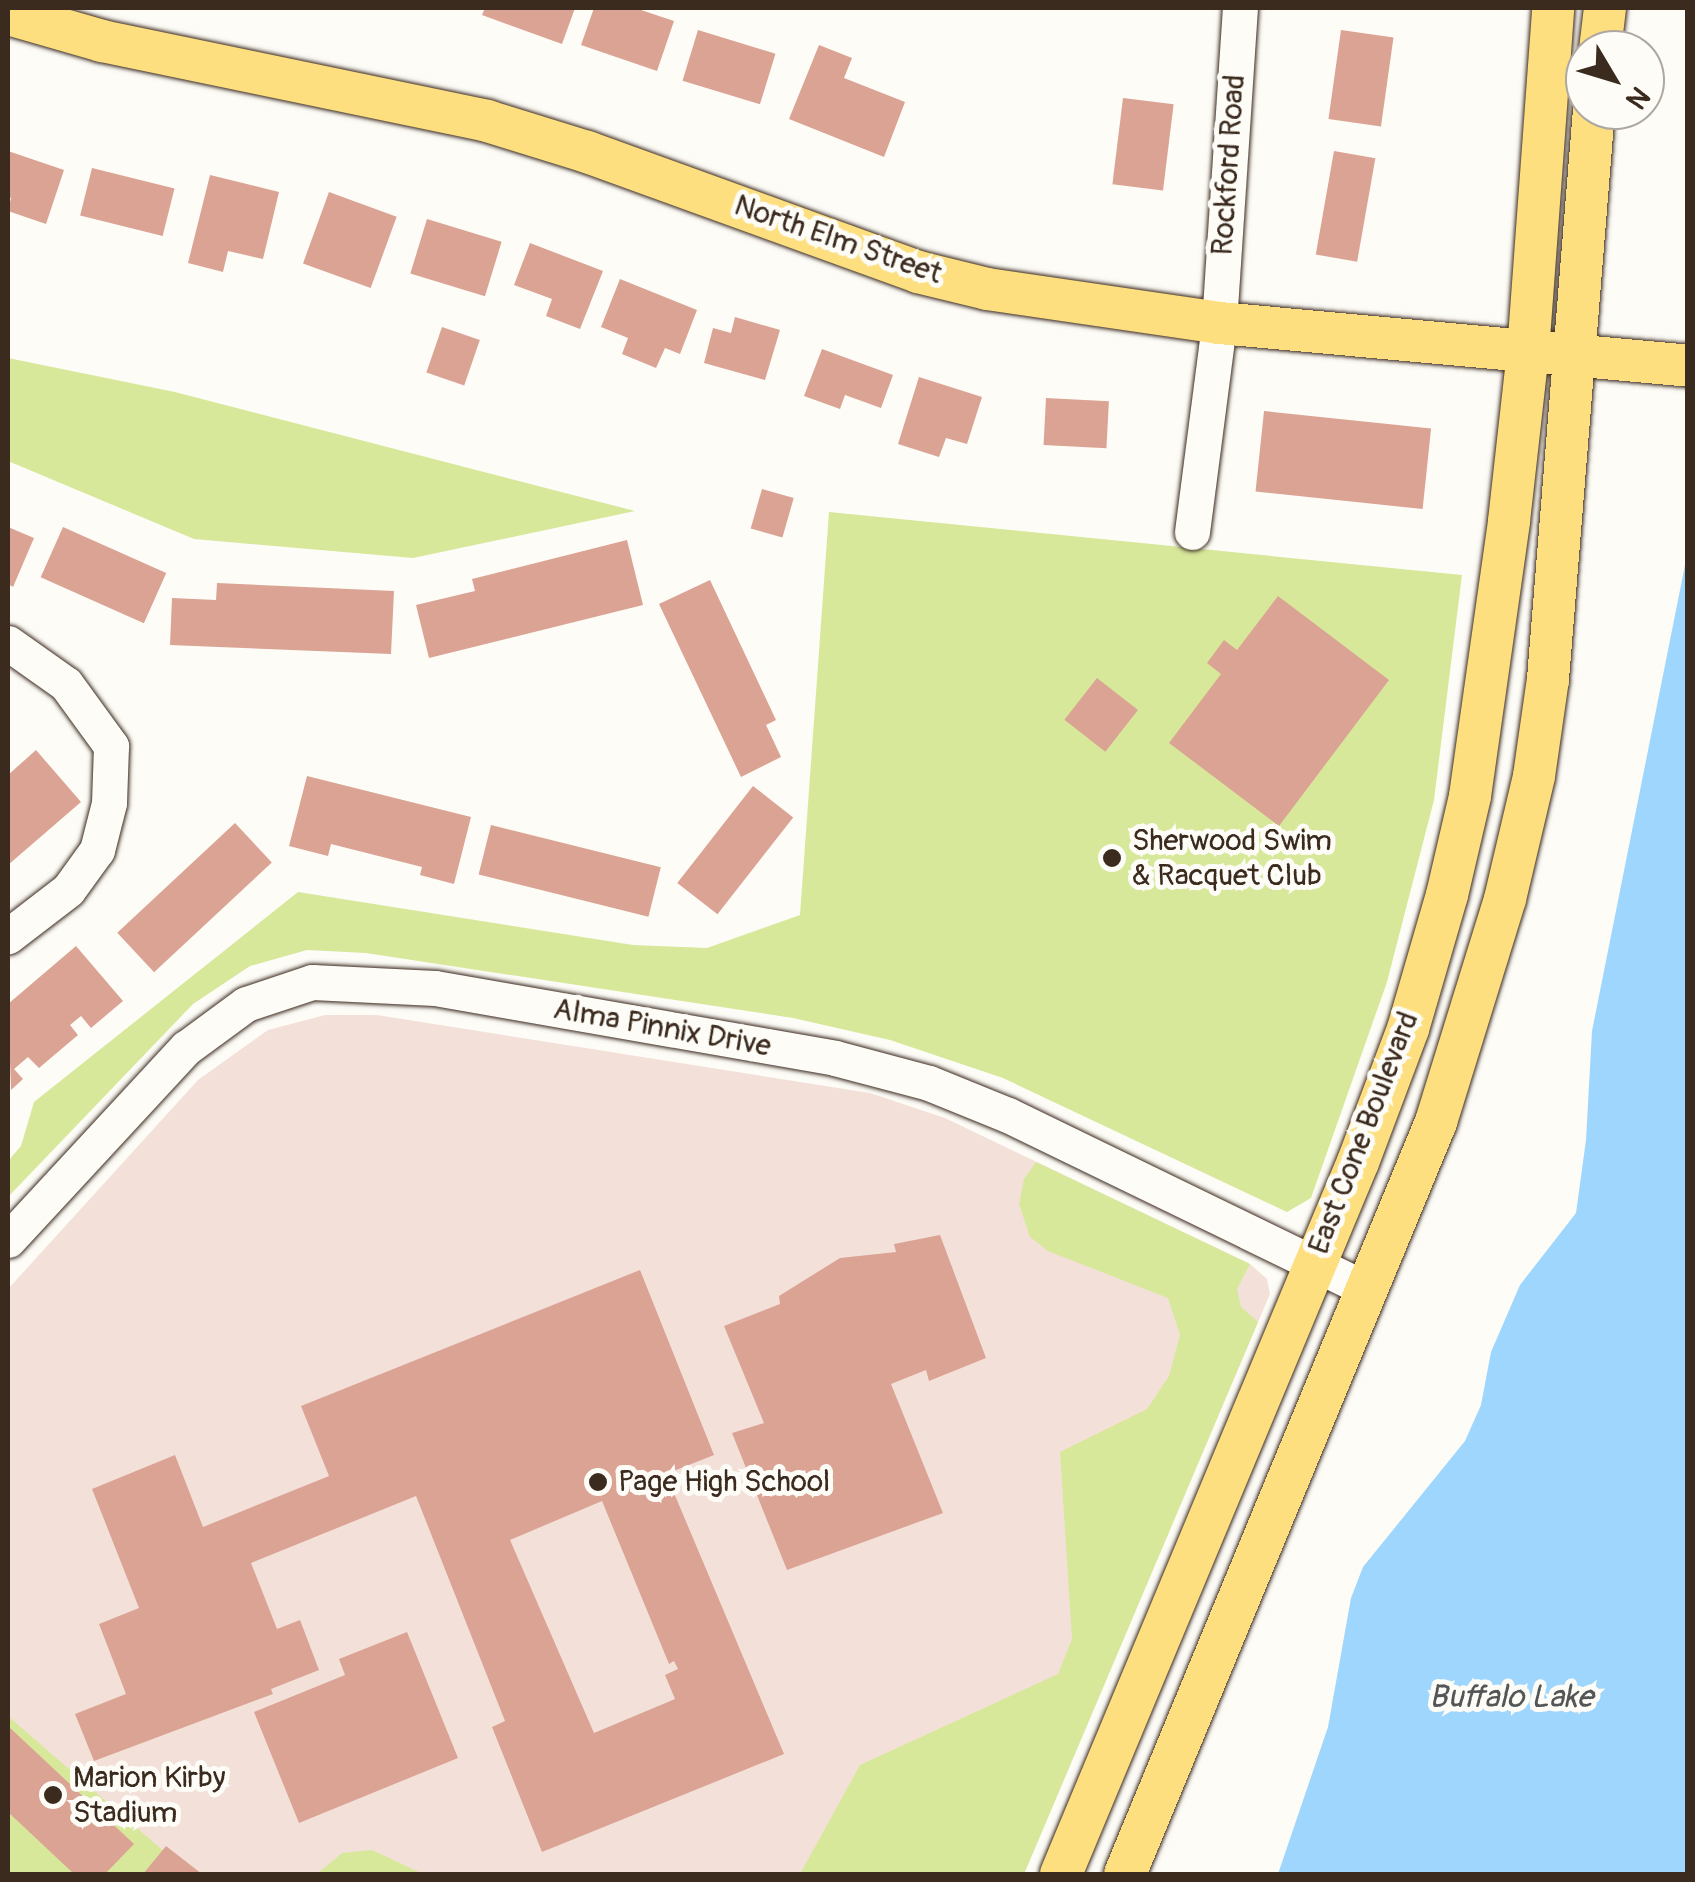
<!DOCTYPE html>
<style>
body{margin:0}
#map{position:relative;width:1695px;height:1882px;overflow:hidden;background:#fdfcf7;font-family:Pangolin,sans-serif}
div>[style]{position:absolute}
.built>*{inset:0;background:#f3e1d9}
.green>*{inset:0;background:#d7e89b}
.water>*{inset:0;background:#9ed6fe}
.building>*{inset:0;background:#dba394;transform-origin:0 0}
.roads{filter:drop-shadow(0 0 2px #3b2a1e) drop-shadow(0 0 2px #3b2a1e)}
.minor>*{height:35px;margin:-17.5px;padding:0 17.5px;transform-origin:17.5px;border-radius:17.5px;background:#fdfcf7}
.major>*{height:42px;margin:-21px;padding:0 21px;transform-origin:21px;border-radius:21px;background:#fddf80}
.dots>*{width:28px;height:28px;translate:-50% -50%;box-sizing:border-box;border:5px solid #fdfcf7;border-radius:50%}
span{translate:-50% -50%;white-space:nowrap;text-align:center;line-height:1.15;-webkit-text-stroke:10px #fdfcf7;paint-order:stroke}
.street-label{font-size:30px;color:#3b2a1e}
.poi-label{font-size:30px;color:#3b2a1e}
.left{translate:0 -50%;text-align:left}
.water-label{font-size:32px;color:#545556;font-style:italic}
.frame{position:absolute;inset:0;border:10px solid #3b2a1e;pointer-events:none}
.north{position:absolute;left:1565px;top:30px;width:100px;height:100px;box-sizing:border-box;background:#fdfcf7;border:2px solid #afa8a0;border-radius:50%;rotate:128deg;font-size:28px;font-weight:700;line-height:40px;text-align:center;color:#3b2a1e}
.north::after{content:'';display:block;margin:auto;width:35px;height:45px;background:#3b2a1e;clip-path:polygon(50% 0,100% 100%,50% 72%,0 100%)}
</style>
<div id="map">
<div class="built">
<i style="clip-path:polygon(325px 1015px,377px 1015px,870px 1093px,945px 1118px,1250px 1264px,1267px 1279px,1270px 1294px,1024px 1874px,8px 1874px,8px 1289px,198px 1080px,268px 1030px)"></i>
</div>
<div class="green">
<i style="clip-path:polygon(8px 358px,175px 392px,635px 511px,413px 558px,194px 539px,8px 461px)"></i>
<i style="clip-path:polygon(829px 512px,1462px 575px,1434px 800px,1387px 982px,1311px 1198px,1287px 1212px,1003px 1078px,890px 1040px,793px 1018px,366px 953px,307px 950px,250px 966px,193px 1004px,8px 1197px,8px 1161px,21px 1146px,34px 1102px,298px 892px,633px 945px,707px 948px,800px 915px)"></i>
<i style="clip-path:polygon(1036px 1162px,1250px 1264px,1237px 1289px,1241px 1307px,1258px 1322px,1024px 1874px,800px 1874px,860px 1765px,1058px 1674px,1072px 1639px,1060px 1452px,1147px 1409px,1169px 1376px,1180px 1335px,1168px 1298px,1048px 1251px,1030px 1237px,1019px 1204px,1024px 1179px)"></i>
<i style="clip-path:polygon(8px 1716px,190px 1874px,8px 1874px)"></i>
<i style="clip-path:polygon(372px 1850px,423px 1874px,317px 1874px,342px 1853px)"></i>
</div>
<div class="water">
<i style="clip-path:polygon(1687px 555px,1687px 1874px,1278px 1874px,1328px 1727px,1351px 1598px,1363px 1567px,1465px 1441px,1481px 1405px,1491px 1352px,1520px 1285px,1576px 1213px,1586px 1140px,1592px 1031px)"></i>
</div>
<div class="building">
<i style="clip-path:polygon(485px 8px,575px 8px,562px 44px,482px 15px)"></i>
<i style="clip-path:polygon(594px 8px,635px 8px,674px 21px,657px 71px,581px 45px)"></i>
<i style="left:698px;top:30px;width:81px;height:53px;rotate:17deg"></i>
<i style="left:1341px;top:30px;width:53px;height:90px;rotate:8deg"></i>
<i style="clip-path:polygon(819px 45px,852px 58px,844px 78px,905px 102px,884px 157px,789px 119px)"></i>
<i style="left:1123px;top:98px;width:51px;height:87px;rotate:7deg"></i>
<i style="clip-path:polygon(8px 151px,64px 170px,46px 224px,8px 211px,11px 198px,8px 197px)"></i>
<i style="left:1334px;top:151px;width:42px;height:105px;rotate:10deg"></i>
<i style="left:92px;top:168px;width:85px;height:49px;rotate:14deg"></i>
<i style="clip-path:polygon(210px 175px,279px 192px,263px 259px,228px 251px,223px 272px,188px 263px)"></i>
<i style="left:329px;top:192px;width:72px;height:76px;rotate:20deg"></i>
<i style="left:427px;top:219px;width:78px;height:57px;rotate:17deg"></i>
<i style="clip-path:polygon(530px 243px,603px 271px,580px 329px,546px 316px,552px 299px,514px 285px)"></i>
<i style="clip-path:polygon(620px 279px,697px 310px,680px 354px,665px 348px,656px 368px,622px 354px,628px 338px,601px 327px)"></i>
<i style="clip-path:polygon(735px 317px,780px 330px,765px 380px,704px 363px,713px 328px,731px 333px)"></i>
<i style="left:442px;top:327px;width:40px;height:48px;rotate:19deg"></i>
<i style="clip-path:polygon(822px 349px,893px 375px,881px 408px,845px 395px,840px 409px,804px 396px)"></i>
<i style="clip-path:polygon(919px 377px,982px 397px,967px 444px,946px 438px,939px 457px,898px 444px)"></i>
<i style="left:1046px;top:398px;width:63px;height:47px;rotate:3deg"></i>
<i style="left:1264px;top:411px;width:168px;height:81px;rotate:6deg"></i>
<i style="left:762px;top:489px;width:33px;height:41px;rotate:16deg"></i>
<i style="clip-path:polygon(8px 527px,34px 538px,13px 587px,8px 584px)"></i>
<i style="left:63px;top:527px;width:113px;height:55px;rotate:24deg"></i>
<i style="clip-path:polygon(627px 540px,643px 605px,429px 658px,416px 605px,475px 591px,472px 579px)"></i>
<i style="clip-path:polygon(710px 580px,776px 720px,766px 725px,781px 757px,741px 777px,659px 604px)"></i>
<i style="clip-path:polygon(217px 583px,394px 591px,391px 654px,170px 645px,172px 598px,216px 600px)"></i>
<i style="clip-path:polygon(1278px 596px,1389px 680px,1279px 826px,1169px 743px,1221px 674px,1207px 663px,1224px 640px,1237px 650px)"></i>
<i style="left:1097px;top:678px;width:52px;height:53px;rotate:38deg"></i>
<i style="clip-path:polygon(36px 750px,81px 802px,8px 865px,8px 775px)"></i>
<i style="clip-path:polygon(307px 776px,471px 817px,454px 884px,420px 875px,422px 867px,331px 844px,328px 856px,289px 846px)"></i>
<i style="left:753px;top:786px;width:51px;height:123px;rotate:38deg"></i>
<i style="left:235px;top:823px;width:54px;height:161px;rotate:47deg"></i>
<i style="left:491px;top:825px;width:175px;height:51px;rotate:14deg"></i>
<i style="clip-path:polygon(76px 946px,123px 1001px,91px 1028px,81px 1016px,70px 1025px,78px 1035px,39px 1068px,28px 1057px,14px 1069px,23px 1079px,11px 1090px,8px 1004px)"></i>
<i style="clip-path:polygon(940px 1235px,986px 1358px,929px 1381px,926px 1370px,891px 1384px,943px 1513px,787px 1570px,732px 1433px,764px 1423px,724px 1326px,780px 1304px,779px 1296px,840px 1258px,896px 1252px,894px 1244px)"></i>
<i style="clip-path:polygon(evenodd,640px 1270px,714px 1455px,666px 1474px,784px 1754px,542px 1852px,492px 1727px,505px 1721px,416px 1496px,251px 1563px,277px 1629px,300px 1620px,319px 1670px,271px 1689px,273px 1694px,94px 1761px,75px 1714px,126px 1694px,99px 1624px,139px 1608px,92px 1489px,175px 1455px,203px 1527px,329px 1476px,301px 1406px,640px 1270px,602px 1501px,669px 1664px,674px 1661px,678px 1669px,665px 1675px,675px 1699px,594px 1733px,510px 1540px,602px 1501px)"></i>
<i style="clip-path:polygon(407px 1632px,458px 1758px,299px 1823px,254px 1712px,345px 1675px,339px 1659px)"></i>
<i style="clip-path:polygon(8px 1726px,134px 1844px,105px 1874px,74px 1874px,8px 1812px)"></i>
<i style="clip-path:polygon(166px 1846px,202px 1874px,143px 1874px)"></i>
</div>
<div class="roads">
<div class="minor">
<i style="left:1192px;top:532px;width:211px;rotate:-82.6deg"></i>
<i style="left:1219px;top:323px;width:316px;rotate:-86.2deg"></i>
<i style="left:8px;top:643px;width:71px;rotate:35.3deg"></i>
<i style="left:66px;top:684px;width:77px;rotate:54deg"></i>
<i style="left:111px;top:746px;width:57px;rotate:92deg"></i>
<i style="left:109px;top:803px;width:49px;rotate:104.3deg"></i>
<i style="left:97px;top:850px;width:49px;rotate:125.9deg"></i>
<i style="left:68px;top:890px;width:76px;rotate:142.5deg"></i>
<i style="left:8px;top:1240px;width:262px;rotate:-47.2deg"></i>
<i style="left:186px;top:1048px;width:74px;rotate:-36.3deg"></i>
<i style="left:246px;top:1004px;width:70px;rotate:-18.4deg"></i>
<i style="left:312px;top:982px;width:123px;rotate:2.8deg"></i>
<i style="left:435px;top:988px;width:406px;rotate:9.9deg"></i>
<i style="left:835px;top:1058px;width:97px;rotate:14.9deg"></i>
<i style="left:929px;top:1083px;width:85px;rotate:22.1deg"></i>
<i style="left:1008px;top:1115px;width:401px;rotate:25.9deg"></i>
</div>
<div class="major">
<i style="left:8px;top:14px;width:98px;rotate:16deg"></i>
<i style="left:102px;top:41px;width:393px;rotate:11.7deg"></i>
<i style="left:487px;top:121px;width:105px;rotate:17.2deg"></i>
<i style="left:587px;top:152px;width:352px;rotate:19.9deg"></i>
<i style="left:918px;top:272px;width:71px;rotate:13.8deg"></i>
<i style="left:987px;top:289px;width:234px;rotate:8.3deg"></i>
<i style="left:1219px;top:323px;width:471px;rotate:5.2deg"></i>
<i style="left:1600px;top:50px;width:42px;rotate:-83.2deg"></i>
<i style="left:1061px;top:1874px;width:771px;rotate:-67.36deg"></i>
<i style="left:1358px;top:1162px;width:142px;rotate:-69.4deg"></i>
<i style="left:1408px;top:1029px;width:140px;rotate:-73.8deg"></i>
<i style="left:1447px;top:895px;width:102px;rotate:-76.9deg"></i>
<i style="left:1470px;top:796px;width:278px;rotate:-81.9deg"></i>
<i style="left:1509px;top:521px;width:170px;rotate:-83.6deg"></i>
<i style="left:1528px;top:352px;width:345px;rotate:-85.8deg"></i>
<i style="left:1125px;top:1874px;width:814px;rotate:-67.53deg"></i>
<i style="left:1436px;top:1122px;width:233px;rotate:-72.8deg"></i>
<i style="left:1505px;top:899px;width:126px;rotate:-76.7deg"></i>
<i style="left:1534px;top:776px;width:98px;rotate:-81.8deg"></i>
<i style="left:1548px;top:679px;width:571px;rotate:-85.38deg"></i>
</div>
</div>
<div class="dots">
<i style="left:1112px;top:858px;background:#3b2a1e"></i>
<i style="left:598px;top:1482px;background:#3b2a1e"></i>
<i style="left:53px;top:1795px;background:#3b2a1e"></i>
</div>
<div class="street-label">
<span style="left:1229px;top:165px;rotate:-86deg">Rockford Road</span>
<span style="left:838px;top:240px;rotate:19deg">North Elm Street</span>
<span style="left:662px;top:1028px;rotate:10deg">Alma Pinnix Drive</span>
<span style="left:1364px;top:1133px;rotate:-69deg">East Cone Boulevard</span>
</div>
<div class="poi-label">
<span class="left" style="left:1132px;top:858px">Sherwood Swim<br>&amp; Racquet Club</span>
<span class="left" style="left:618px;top:1482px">Page High School</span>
<span class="left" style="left:73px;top:1795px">Marion Kirby<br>Stadium</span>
</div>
<div class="water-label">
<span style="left:1511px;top:1697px">Buffalo Lake</span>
</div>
<div class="frame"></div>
<div class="north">N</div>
</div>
